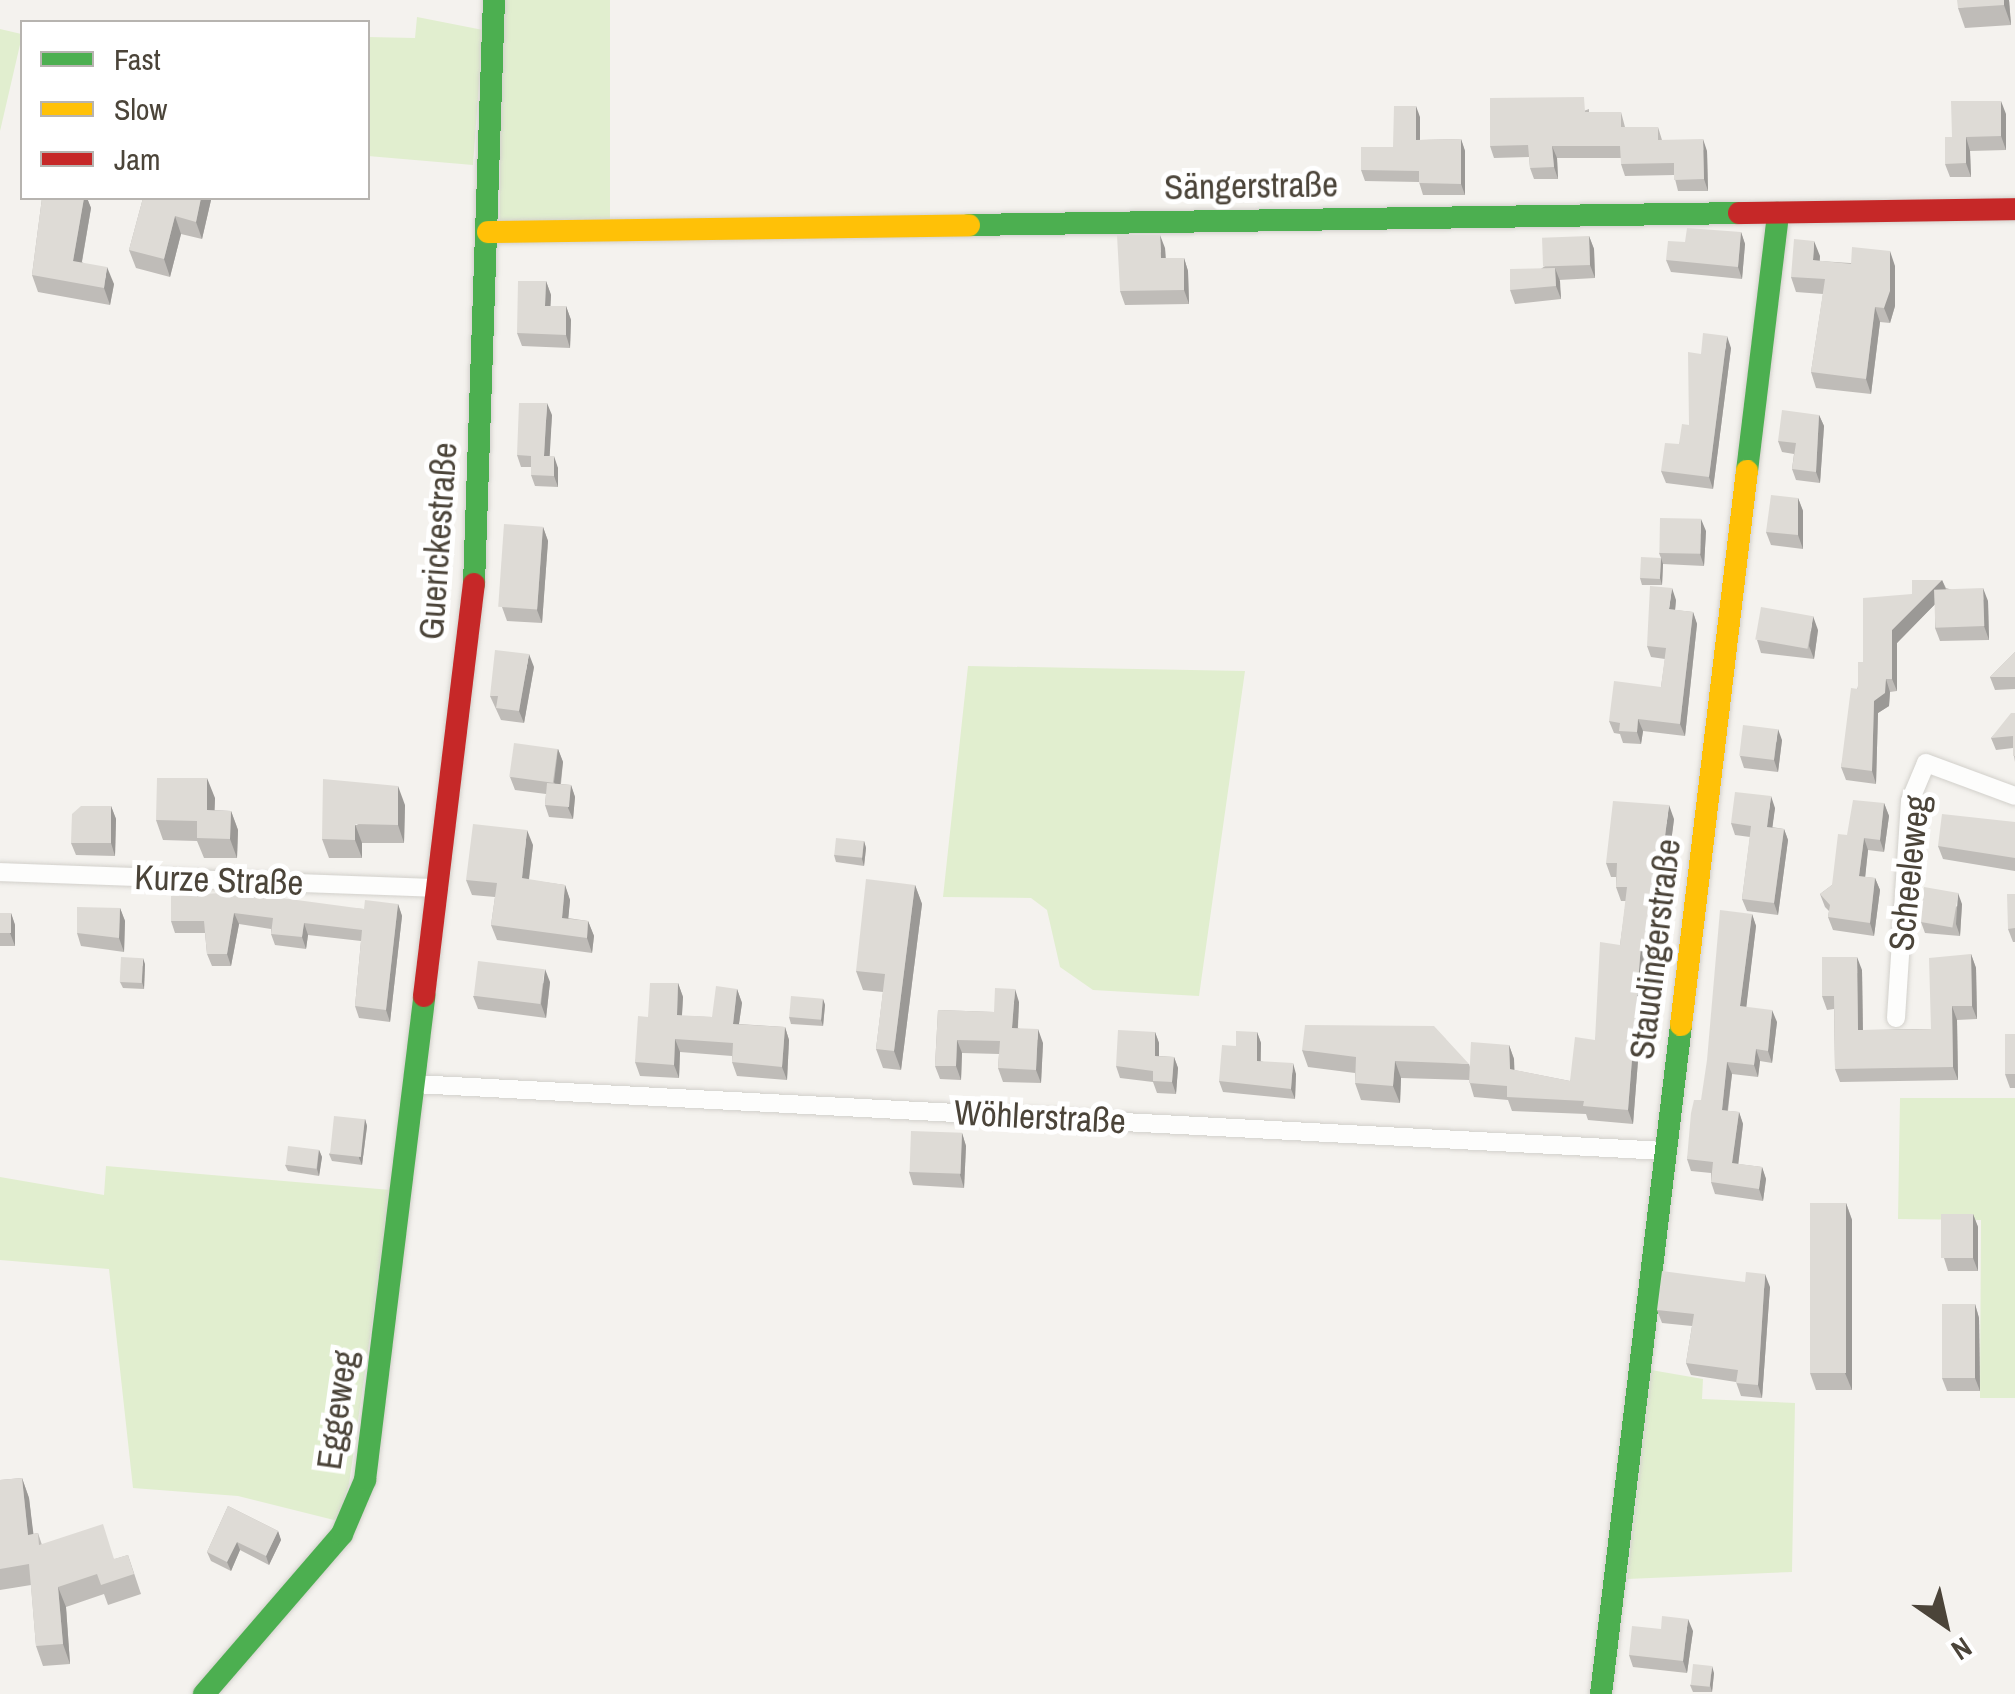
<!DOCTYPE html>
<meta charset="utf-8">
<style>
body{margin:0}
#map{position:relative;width:2015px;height:1694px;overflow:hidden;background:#f4f2ee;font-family:"Archivo Narrow",sans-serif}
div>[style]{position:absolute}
.green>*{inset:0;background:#e1eecf;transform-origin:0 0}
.roads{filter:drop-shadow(0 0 2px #d2d0cb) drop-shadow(0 0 2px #d2d0cb)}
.street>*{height:18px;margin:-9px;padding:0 9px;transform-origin:9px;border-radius:9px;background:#fdfdfc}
.fast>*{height:22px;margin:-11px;padding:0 11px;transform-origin:11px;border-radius:11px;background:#4caf50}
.slow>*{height:22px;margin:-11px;padding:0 11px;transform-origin:11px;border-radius:11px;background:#ffc107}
.jam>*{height:22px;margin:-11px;padding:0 11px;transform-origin:11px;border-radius:11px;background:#c62828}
.wall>*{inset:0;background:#bfbcb8}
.shaded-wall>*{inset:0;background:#9b9996}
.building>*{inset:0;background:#dedbd6;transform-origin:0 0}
span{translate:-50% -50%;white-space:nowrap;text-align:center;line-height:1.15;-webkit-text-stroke:10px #fff;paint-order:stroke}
.street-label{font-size:35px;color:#4b4439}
.legend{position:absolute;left:20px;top:20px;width:350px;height:180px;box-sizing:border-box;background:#fff;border:2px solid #b7b4b0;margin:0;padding:12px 18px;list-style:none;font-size:30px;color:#4b4439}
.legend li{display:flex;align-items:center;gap:20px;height:50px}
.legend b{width:50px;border:2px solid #b7b4b0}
.north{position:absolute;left:1895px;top:1574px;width:100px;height:100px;-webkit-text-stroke:8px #fff;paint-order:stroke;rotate:146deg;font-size:28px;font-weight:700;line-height:40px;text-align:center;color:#4b4439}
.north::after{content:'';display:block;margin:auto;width:35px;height:45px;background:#4b4439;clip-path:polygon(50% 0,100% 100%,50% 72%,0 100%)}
</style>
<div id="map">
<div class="green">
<i style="left:500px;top:0;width:110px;height:221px"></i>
<i style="clip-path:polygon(417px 17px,483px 30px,473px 165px,368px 156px,368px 37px,415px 38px)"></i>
<i style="left:0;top:29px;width:23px;height:155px;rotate:13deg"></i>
<i style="clip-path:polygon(968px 666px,1245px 671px,1199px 996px,1093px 990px,1060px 967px,1047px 910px,1031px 898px,943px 897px)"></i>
<i style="clip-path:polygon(1900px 1098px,2015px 1098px,2015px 1398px,1980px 1398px,1981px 1220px,1898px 1219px)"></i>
<i style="clip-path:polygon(106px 1166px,391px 1190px,349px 1484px,338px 1521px,238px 1496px,133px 1488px,109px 1269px,0 1260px,0 1177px,104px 1195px)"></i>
<i style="clip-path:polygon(1651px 1370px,1703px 1379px,1702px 1399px,1795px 1403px,1792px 1572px,1627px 1579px)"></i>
</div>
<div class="roads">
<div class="street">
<i style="left:0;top:872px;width:438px;rotate:2.1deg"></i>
<i style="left:1896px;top:1018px;width:217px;rotate:-86.3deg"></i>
<i style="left:1910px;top:801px;width:41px;rotate:-67.2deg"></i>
<i style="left:1926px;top:763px;width:95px;rotate:20.3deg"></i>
<i style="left:415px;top:1084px;width:1253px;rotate:3.07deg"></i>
</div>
<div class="fast">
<i style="left:969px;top:225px;width:770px;rotate:-0.89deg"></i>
<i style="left:1747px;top:471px;width:260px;rotate:-83.1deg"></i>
<i style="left:474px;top:584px;width:584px;rotate:-88.04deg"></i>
<i style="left:204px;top:1694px;width:211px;rotate:-49.2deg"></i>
<i style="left:342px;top:1534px;width:59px;rotate:-66.9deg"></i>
<i style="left:365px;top:1480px;width:488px;rotate:-83deg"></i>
<i style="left:1601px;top:1694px;width:674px;rotate:-83.18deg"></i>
</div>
<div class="slow">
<i style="left:488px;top:232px;width:481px;rotate:-0.8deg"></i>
<i style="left:1681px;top:1025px;width:558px;rotate:-83.21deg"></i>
</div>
<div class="jam">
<i style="left:1739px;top:213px;width:276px;rotate:-0.8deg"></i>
<i style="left:424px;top:996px;width:415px;rotate:-83.1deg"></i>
</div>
</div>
<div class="wall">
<i style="clip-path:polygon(2009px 0,2011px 25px,1965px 28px,1958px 8px)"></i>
<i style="clip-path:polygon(1589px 109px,1589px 112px,1621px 112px,1625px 127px,1658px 127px,1662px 140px,1707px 151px,1708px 191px,1678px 191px,1674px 175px,1625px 176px,1621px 164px,1621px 158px,1557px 158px,1558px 179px,1534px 179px,1530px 168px,1529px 157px,1494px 158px,1490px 146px)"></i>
<i style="clip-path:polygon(2006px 114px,2006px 150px,1970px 151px,1971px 177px,1950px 177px,1945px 164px,1952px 137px)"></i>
<i style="clip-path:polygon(1420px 117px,1420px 140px,1461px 139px,1465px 151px,1465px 195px,1423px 195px,1419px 182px,1365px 181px,1361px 170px,1393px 147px)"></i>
<i style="clip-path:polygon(42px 198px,87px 198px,91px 208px,82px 262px,114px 284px,110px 305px,38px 292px,32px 275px)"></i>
<i style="clip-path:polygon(143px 198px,211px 198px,211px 200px,202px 239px,181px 234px,170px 277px,136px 268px,129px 250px)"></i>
<i style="clip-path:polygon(1741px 232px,1745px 244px,1742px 279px,1671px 272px,1666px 260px)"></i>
<i style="clip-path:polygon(1589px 236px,1594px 249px,1595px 278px,1559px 280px,1561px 299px,1515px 304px,1510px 290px)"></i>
<i style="clip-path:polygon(1165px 248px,1166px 258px,1184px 258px,1188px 271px,1189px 304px,1125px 305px,1120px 291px)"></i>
<i style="clip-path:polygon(1820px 256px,1820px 261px,1895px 266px,1895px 306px,1890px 323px,1880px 322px,1871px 394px,1816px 388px,1811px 372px,1823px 294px,1796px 292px,1791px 277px)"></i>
<i style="clip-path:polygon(546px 281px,551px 295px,550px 306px,566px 306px,571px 320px,570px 348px,522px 346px,517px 333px)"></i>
<i style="clip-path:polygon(1731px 348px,1713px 489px,1666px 483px,1661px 471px,1679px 444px,1689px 425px,1701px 354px)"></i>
<i style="clip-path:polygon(552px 415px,549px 456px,558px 468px,558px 487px,535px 486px,531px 475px,531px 467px,521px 467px,517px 455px)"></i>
<i style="clip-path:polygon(1819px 415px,1824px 426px,1820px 483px,1796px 480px,1792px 469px,1794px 454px,1782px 452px,1778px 441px)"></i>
<i style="clip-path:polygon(1798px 498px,1803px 511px,1803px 549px,1771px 545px,1766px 532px)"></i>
<i style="clip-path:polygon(543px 527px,548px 541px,542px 623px,507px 621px,502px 607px)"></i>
<i style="clip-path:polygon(1706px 531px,1704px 566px,1663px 564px,1662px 585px,1642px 585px,1640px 578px,1661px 558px,1659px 553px)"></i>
<i style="clip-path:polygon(1942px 580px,1946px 588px,1988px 601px,1989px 640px,1940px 641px,1935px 628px,1935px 604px,1897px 643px,1897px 691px,1890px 692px,1889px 706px,1878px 713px,1876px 784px,1846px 780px,1841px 767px,1863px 662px,1912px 594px)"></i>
<i style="clip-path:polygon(1676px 600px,1675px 610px,1693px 612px,1697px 624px,1685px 736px,1643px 731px,1641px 744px,1623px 743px,1620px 734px,1614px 733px,1609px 721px,1661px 687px,1665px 659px,1651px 657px,1647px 646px)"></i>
<i style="clip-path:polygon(1818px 630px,1814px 659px,1761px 653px,1757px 640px)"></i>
<i style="clip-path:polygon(2015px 652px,2015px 689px,1995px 690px,1990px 677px)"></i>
<i style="clip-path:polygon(534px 667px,524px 723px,501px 720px,490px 696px)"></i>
<i style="clip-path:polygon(2015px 713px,2015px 762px,2013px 748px,1996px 750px,1991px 738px)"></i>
<i style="clip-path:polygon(1782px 740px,1778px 772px,1744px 768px,1740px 756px)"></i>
<i style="clip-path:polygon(558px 749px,563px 762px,561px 784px,571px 785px,575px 797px,573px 819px,549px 817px,545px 805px,546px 794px,515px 790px,510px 777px)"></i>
<i style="clip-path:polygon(215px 798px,214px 810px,231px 811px,238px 830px,237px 858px,204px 858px,197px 841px,163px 840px,156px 820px)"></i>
<i style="clip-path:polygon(1884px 803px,1889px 816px,1884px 852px,1868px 850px,1865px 877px,1875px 878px,1880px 890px,1874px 936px,1833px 930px,1828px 917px,1829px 911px,1825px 907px,1820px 894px,1832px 885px)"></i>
<i style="clip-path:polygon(405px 805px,404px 843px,362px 843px,362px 858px,329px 858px,322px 839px)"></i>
<i style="clip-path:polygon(111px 806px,116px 819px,115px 856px,76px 855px,71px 843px)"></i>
<i style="clip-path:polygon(1775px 808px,1772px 827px,1784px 829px,1788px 840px,1778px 915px,1747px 911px,1742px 899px,1750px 837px,1735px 835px,1731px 823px)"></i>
<i style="clip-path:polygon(1674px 819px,1656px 960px,1646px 959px,1633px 1124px,1588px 1120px,1586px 1114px,1512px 1111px,1508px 1100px,1474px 1097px,1469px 1080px,1401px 1078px,1400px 1103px,1361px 1100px,1355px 1083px,1355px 1073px,1308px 1067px,1302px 1050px,1469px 1064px,1470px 1067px,1509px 1045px,1514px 1059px,1514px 1070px,1570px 1081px,1595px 1040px,1620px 945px,1626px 901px,1621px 901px,1616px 887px,1616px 877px,1611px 877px,1606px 863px)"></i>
<i style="clip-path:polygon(2015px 822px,2015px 871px,1943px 859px,1938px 846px)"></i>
<i style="clip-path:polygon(864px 841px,866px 848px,864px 866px,836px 862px,834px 855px)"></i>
<i style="clip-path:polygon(533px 845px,529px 880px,565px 885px,570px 900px,568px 918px,588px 921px,594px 936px,592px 953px,497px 940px,491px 925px,495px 897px,472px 895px,466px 880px)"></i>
<i style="clip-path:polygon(915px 885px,922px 904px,901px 1070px,883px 1068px,876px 1049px,883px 992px,863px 990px,856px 971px)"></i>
<i style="clip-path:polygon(2015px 894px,2015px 942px,2013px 942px,2008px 929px)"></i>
<i style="clip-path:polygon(171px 896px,364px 909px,398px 904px,402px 916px,390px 1022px,359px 1018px,355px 1006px,361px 941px,308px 935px,306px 949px,275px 945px,271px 934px,271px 929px,239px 924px,231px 966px,212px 966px,207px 954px,205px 933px,175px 933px,171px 921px)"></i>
<i style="clip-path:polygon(1962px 904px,1960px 936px,1925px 933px,1921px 922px)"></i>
<i style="clip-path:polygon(120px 908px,125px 921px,124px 952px,81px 946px,77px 933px)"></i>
<i style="clip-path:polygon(0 913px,11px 913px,15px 925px,15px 946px,0 946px)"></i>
<i style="clip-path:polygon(1752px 914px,1756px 926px,1746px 1007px,1777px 1022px,1772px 1063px,1760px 1061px,1758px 1077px,1732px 1074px,1728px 1111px,1739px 1112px,1743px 1124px,1738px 1164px,1762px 1167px,1766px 1179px,1763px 1201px,1715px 1194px,1711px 1182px,1711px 1173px,1691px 1171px,1687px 1159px)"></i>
<i style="clip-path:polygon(1971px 954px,1976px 968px,1977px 1019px,1957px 1020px,1958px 1080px,1840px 1082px,1835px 1069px,1834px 1009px,1827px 1010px,1822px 996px,1862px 970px,1863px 1030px,1931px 1029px)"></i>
<i style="clip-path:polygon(145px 964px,144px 989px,123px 988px,120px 982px)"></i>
<i style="clip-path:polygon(550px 982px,546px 1018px,478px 1009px,473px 996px)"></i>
<i style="clip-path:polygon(678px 983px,683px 997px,682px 1016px,712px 1017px,737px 989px,742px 1003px,739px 1024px,785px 1027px,789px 1040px,787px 1080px,737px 1076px,732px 1062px,732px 1056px,680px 1052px,679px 1078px,640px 1076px,635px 1062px,648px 1017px)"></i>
<i style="clip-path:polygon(823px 999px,825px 1005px,823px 1026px,791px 1024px,789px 1017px)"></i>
<i style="clip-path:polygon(1019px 1002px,1018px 1028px,1043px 1043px,1041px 1083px,1003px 1082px,998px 1068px,999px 1054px,962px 1053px,961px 1080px,940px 1079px,935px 1066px,938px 1010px,994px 1012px)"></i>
<i style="clip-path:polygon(1155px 1032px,1159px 1043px,1159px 1056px,1174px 1057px,1178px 1068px,1176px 1094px,1157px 1093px,1153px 1082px,1120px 1078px,1116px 1066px)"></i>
<i style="clip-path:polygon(1257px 1032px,1261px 1043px,1261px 1061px,1296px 1074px,1295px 1099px,1223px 1092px,1219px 1081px,1236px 1046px)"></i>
<i style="clip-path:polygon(2015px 1034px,2015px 1088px,2010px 1088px,2005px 1074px)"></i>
<i style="clip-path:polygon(365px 1119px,367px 1126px,362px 1165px,332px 1161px,329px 1154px)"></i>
<i style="clip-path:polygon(962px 1133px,966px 1146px,964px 1188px,913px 1185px,909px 1172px)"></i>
<i style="clip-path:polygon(319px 1150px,322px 1157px,319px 1176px,288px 1171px,285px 1165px)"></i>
<i style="clip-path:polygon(1846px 1203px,1852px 1220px,1852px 1390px,1816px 1390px,1810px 1373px)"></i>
<i style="clip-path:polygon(1973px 1214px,1978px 1227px,1978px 1271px,1948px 1271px,1944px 1258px)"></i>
<i style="clip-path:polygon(1770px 1287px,1762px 1398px,1741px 1396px,1736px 1382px,1691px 1375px,1686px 1363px,1692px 1326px,1662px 1323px,1657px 1310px)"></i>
<i style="clip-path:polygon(1975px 1304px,1979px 1318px,1980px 1391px,1947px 1391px,1942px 1378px)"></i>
<i style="clip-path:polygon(22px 1478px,29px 1498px,33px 1534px,38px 1533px,42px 1545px,115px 1559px,128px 1555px,141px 1594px,108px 1605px,104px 1594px,66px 1607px,70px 1664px,43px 1666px,36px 1646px,31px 1585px,0 1590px,0 1480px)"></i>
<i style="clip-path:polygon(228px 1506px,278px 1531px,281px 1540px,269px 1565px,240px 1550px,231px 1571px,211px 1561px,207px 1552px)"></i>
<i style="clip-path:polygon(1693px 1631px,1687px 1673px,1633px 1667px,1629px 1655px)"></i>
<i style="clip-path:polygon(1714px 1673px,1712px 1692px,1693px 1692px,1690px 1685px)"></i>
</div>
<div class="shaded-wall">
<i style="clip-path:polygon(2004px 0,2009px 0,2011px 25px,2004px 5px)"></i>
<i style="clip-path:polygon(2001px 101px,2006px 114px,2006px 150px,2001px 136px)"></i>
<i style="clip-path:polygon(1416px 106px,1420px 117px,1420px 151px,1416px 140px)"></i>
<i style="clip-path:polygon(1966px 137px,1970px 151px,1971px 177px,1966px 163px)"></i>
<i style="clip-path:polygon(1461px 139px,1465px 151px,1465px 195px,1461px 184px)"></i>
<i style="clip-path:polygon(1703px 139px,1707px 151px,1708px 191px,1704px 179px)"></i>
<i style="clip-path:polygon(1552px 146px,1557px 158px,1558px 179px,1554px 167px)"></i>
<i style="clip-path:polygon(84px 198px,87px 198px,91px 208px,79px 278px,73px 261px)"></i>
<i style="clip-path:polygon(201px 198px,211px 198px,211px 200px,202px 239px,196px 222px)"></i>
<i style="clip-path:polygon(175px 216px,181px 234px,170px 277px,164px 259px)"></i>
<i style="clip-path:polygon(1741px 232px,1745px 244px,1742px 279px,1738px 267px)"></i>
<i style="clip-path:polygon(1160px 235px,1165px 248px,1166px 272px,1161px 258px)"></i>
<i style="clip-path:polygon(1589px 236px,1594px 249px,1595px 278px,1590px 265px)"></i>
<i style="clip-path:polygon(1814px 241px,1820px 256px,1818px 275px,1813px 260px)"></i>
<i style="clip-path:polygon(1890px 251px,1895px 266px,1895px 306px,1890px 323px,1884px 308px)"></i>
<i style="clip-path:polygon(1184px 258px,1188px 271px,1189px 304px,1184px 290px)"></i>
<i style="clip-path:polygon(107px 267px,114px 284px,110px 305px,104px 288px)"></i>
<i style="clip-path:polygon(1555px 268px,1560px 281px,1561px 299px,1556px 286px)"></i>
<i style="clip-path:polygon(546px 281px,551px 295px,550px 319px,545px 306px)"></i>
<i style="clip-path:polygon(566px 306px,571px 320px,570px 348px,566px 335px)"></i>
<i style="clip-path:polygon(1875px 307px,1880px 322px,1871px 394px,1866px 379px)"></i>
<i style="clip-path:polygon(1727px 336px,1731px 348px,1713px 489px,1709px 477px)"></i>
<i style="clip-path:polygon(547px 403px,552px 415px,549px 468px,544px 456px)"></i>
<i style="clip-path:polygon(1819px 415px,1824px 426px,1820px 483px,1816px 472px)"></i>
<i style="clip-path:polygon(554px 456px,558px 468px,558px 487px,554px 476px)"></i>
<i style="clip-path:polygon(1798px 498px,1803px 511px,1803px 549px,1798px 535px)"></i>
<i style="clip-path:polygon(1701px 519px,1706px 531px,1704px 566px,1700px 554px)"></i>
<i style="clip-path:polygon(543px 527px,548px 541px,542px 623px,537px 610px)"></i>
<i style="clip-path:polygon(1661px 558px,1663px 564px,1662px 585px,1660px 578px)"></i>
<i style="clip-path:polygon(1942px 580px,1947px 592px,1897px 643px,1897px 691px,1892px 679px,1892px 630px)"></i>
<i style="clip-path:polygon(1672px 588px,1676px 600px,1674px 621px,1669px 609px)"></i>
<i style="clip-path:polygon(1983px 588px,1988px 601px,1989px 640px,1984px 626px)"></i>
<i style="clip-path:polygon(1693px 612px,1697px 624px,1685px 736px,1680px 724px)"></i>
<i style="clip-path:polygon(1813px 616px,1818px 630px,1814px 659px,1809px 646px)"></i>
<i style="clip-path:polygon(529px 654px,534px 667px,524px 723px,519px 711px)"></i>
<i style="clip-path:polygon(1886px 679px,1890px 692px,1889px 706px,1878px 713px,1876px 784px,1872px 771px,1874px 701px)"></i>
<i style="clip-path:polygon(1638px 719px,1643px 731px,1641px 744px,1637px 732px)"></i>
<i style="clip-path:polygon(1778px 729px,1782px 740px,1778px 772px,1774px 760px)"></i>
<i style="clip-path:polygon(558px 749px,563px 762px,559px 795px,554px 782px)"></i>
<i style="clip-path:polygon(207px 778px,215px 798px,214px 830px,207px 810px)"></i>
<i style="clip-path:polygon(571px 785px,575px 797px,573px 819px,568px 808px)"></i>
<i style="clip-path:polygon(398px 786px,405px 805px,404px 843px,398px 825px)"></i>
<i style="clip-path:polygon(1771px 796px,1775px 808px,1771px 838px,1767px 827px)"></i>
<i style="clip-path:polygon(1884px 803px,1889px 816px,1884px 852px,1880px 840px)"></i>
<i style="clip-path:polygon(1669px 805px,1674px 819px,1656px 960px,1651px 946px)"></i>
<i style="clip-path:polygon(111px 806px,116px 819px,115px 856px,111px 843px)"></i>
<i style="clip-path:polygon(231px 811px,238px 830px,237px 858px,230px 839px)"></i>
<i style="clip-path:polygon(355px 824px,362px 843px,362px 858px,355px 840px)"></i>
<i style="clip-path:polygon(1784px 829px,1788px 840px,1778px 915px,1774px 903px)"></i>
<i style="clip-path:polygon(527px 830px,533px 845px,527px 893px,522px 878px)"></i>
<i style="clip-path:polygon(1864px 838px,1868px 850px,1864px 888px,1859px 876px)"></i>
<i style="clip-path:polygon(864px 841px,866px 848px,864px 866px,862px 859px)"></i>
<i style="clip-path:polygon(1875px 878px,1880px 890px,1874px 936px,1870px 923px)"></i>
<i style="clip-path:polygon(565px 885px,570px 900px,567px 933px,562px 918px)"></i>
<i style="clip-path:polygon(915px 885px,922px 904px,901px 1070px,894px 1051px)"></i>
<i style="clip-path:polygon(1958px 893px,1962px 904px,1960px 936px,1956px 924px)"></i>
<i style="clip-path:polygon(398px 904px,402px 916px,390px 1022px,386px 1010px)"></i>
<i style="clip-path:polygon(120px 908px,125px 921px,124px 952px,119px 938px)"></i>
<i style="clip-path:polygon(11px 913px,15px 925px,15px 946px,10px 933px)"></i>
<i style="clip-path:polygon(234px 913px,239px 924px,231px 966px,227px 954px)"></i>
<i style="clip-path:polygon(1752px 914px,1756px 926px,1745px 1018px,1740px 1006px)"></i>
<i style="clip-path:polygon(588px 921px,594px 936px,592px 953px,587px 938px)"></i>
<i style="clip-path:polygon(304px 923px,308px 935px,306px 949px,302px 937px)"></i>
<i style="clip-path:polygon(1641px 945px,1646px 959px,1633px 1124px,1628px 1110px)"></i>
<i style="clip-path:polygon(1971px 954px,1976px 968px,1977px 1019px,1972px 1006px)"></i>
<i style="clip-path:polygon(1857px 957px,1862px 970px,1863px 1043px,1858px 1030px)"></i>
<i style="clip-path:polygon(143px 958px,145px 964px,144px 989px,142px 982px)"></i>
<i style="clip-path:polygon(545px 969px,550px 982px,546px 1018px,541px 1004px)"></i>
<i style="clip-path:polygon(678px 983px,683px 997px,681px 1029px,677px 1015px)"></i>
<i style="clip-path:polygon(737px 989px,742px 1003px,737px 1037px,733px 1024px)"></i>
<i style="clip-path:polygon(1015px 989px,1019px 1002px,1017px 1041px,1012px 1028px)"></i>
<i style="clip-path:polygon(823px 999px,825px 1005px,823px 1026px,821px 1020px)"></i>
<i style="clip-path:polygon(1952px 1006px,1957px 1020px,1958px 1080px,1953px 1067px)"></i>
<i style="clip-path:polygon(1772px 1010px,1777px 1022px,1772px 1063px,1768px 1051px)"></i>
<i style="clip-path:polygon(785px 1027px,789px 1040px,787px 1080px,782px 1067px)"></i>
<i style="clip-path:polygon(1038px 1029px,1043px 1043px,1041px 1083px,1036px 1070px)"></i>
<i style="clip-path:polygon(1155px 1032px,1159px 1043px,1159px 1067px,1155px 1056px)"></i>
<i style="clip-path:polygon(1257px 1032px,1261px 1043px,1260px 1072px,1257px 1061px)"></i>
<i style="clip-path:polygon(675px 1039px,680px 1052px,679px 1078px,674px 1065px)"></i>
<i style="clip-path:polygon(957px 1040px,962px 1053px,961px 1080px,956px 1066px)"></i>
<i style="clip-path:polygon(1509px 1045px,1514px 1059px,1515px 1083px,1510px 1069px)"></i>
<i style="clip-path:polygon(1756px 1049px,1760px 1061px,1758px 1077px,1754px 1065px)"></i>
<i style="clip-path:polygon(1174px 1057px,1178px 1068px,1176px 1094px,1172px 1082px)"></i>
<i style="clip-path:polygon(1395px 1061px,1401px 1078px,1400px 1103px,1393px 1086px)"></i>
<i style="clip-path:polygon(1727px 1062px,1732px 1074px,1726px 1122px,1722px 1110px)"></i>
<i style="clip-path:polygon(1293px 1063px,1296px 1074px,1295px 1099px,1291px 1089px)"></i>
<i style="clip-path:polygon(1739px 1112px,1743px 1124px,1737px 1175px,1732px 1163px)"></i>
<i style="clip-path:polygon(365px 1119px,367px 1126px,362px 1165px,359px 1158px)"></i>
<i style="clip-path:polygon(962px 1133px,966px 1146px,964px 1188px,960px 1175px)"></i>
<i style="clip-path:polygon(319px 1150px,322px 1157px,319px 1176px,317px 1169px)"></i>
<i style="clip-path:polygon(1762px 1167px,1766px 1179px,1763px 1201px,1759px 1189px)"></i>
<i style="clip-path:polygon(1846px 1203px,1852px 1220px,1852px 1390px,1845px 1373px)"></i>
<i style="clip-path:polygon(1973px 1214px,1978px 1227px,1978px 1271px,1973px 1258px)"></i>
<i style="clip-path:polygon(1765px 1274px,1770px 1287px,1762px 1398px,1758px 1385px)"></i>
<i style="clip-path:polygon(1975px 1304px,1979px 1318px,1980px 1391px,1975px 1378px)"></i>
<i style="clip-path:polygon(22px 1478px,29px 1498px,36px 1555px,28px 1535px)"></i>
<i style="clip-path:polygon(278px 1531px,281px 1540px,269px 1565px,266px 1556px)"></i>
<i style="clip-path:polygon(237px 1542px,240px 1550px,231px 1571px,227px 1562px)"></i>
<i style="clip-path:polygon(58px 1587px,66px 1607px,70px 1664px,63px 1644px)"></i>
<i style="clip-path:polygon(1688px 1619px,1693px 1631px,1687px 1673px,1683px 1661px)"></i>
<i style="clip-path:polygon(1712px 1666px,1714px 1673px,1712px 1692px,1710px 1685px)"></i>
</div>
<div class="building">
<i style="clip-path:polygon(1957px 0,2004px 0,2004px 5px,1958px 8px)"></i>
<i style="clip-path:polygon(1584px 97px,1585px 112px,1621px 112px,1621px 127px,1658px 127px,1658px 140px,1703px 139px,1704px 179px,1674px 180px,1674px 163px,1621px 164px,1620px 146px,1552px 146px,1554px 167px,1530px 168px,1528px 145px,1490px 146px,1490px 98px)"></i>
<i style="clip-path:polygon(1951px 101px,2001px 101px,2001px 136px,1966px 137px,1966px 163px,1945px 164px,1945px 137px,1952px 137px)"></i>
<i style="clip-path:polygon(1394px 106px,1416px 106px,1416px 140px,1461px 139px,1461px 184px,1419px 183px,1419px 171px,1361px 170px,1361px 147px,1393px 147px)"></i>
<i style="clip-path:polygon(42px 198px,84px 198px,73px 261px,107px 267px,104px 288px,32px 275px)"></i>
<i style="clip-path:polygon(143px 198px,201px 198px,196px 222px,175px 216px,164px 259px,129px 250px)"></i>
<i style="clip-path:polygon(1687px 228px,1741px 232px,1738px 267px,1666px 260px,1668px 241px,1685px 242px)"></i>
<i style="clip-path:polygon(1117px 235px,1160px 235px,1161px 258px,1184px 258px,1184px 290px,1120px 291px)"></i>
<i style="left:1589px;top:236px;width:29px;height:47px;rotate:88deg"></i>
<i style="clip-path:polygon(1794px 239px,1814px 241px,1813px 260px,1851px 264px,1852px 247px,1890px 251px,1890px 291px,1884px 308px,1875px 307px,1866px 379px,1811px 372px,1825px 279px,1791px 277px)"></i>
<i style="clip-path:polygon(1555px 268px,1556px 286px,1510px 290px,1510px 269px)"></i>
<i style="clip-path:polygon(518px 281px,546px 281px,545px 306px,566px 306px,566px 335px,517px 333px)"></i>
<i style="clip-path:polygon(1703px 333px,1727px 336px,1709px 477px,1661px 471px,1665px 443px,1679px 444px,1682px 424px,1689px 425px,1688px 352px,1701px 354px)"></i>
<i style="clip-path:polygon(519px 403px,547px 403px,544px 456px,554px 456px,554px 476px,531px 475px,531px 456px,517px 455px)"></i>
<i style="clip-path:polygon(1782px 410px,1819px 415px,1816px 472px,1792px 469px,1796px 443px,1778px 441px)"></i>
<i style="clip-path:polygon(1771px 495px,1798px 498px,1798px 535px,1766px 532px)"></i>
<i style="left:1660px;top:518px;width:41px;height:35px;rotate:1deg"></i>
<i style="left:504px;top:524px;width:39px;height:83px;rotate:4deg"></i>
<i style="left:1641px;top:557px;width:20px;height:21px;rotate:3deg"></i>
<i style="clip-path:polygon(1912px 580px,1942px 580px,1892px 630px,1892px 679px,1886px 679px,1885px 693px,1874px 701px,1872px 771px,1841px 767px,1851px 688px,1858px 689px,1858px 662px,1863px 662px,1863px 598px,1912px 594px)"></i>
<i style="clip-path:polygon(1650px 586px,1672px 588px,1669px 609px,1693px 612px,1680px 724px,1638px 719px,1637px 732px,1619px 731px,1620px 723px,1609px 721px,1614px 681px,1661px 687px,1666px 648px,1647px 646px)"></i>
<i style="left:1983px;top:588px;width:38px;height:49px;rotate:88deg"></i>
<i style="left:1761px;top:607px;width:53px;height:33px;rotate:10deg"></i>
<i style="clip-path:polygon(495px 650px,529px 654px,519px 711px,496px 708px,498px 696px,490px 696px)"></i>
<i style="clip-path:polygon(2015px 652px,2015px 677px,1990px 677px)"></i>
<i style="clip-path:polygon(2011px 713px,2015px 713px,2015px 756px,2013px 756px,2013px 736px,1991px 738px)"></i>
<i style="left:1743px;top:725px;width:35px;height:31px;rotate:7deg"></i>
<i style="left:514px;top:743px;width:44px;height:34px;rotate:8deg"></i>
<i style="clip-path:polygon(157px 778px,207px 778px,207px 810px,231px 811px,230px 839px,197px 838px,197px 821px,156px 820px)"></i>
<i style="clip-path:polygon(323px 779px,398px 786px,398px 825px,355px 824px,355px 840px,322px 839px)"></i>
<i style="left:547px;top:783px;width:24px;height:22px;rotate:5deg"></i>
<i style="clip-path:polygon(1735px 792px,1771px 796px,1767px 827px,1784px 829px,1774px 903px,1742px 899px,1751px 826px,1731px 823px)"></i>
<i style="clip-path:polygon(1853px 800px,1884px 803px,1880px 840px,1864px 838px,1859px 876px,1875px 878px,1870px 923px,1828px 917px,1830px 905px,1820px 894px,1832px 885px,1838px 834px,1847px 835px)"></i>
<i style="clip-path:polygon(1613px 801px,1669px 805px,1651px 946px,1641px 945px,1628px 1110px,1583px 1106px,1584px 1101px,1507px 1097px,1507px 1086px,1469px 1083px,1471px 1042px,1509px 1045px,1510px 1069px,1570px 1081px,1575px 1037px,1595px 1040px,1600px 942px,1620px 945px,1627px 887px,1616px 887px,1617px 863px,1606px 863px)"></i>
<i style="clip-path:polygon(81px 806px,111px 806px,111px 843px,71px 843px,72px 814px)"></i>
<i style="clip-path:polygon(1942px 814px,2015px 822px,2015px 858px,1938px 846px)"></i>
<i style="clip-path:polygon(473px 824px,527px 830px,522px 878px,565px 885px,562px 918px,588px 921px,587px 938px,491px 925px,497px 883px,466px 880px)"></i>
<i style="left:836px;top:838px;width:28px;height:17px;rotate:6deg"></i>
<i style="clip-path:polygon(866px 879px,915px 885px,894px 1051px,876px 1049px,885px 974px,856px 971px)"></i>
<i style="left:1924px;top:887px;width:35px;height:35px;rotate:10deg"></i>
<i style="clip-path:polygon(237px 892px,364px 909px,365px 900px,398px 904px,386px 1010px,355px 1006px,362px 930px,304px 923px,302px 937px,271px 934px,273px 918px,234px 913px,227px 954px,207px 954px,204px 921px,171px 921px,171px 896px)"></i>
<i style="clip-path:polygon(2007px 894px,2015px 894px,2015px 928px,2008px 929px)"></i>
<i style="clip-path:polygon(77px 907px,120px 908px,119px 938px,77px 933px)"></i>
<i style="clip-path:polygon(1720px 910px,1752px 914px,1740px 1006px,1772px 1010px,1768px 1051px,1756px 1049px,1754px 1065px,1727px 1062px,1722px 1110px,1739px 1112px,1732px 1163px,1762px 1167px,1759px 1189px,1711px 1182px,1713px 1162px,1687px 1159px,1691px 1113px,1694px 1100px,1701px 1100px,1707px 1060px)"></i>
<i style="left:0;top:913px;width:11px;height:20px"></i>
<i style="clip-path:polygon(1971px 954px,1972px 1006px,1952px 1006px,1953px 1067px,1835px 1069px,1834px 996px,1822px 996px,1822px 957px,1857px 957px,1858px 1030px,1901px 1030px,1931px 1029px,1929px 958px)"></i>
<i style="left:121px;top:957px;width:22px;height:25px;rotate:3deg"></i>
<i style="left:478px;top:961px;width:67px;height:35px;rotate:7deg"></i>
<i style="clip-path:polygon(650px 983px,678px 983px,677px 1015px,712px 1017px,716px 986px,737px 989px,733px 1024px,785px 1027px,782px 1067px,732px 1062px,733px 1043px,675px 1039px,674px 1065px,635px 1062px,638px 1016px,648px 1017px)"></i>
<i style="clip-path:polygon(995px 988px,1015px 989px,1012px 1028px,1038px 1029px,1036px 1070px,998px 1068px,1000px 1041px,957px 1040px,956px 1066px,935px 1066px,938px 1010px,994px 1012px)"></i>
<i style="left:791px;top:996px;width:32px;height:21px;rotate:5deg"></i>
<i style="clip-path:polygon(1305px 1025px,1434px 1026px,1469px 1064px,1395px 1061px,1393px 1086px,1355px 1083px,1356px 1057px,1302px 1050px)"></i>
<i style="clip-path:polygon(1118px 1030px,1155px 1032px,1155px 1056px,1174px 1057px,1172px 1082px,1153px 1081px,1153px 1071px,1116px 1066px)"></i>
<i style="clip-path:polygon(1236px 1031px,1257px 1032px,1257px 1061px,1293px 1063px,1291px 1089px,1219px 1081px,1222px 1045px,1236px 1046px)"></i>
<i style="left:2005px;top:1034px;width:10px;height:40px"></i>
<i style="left:334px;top:1116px;width:31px;height:38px;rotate:6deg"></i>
<i style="left:911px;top:1131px;width:51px;height:41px;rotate:2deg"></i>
<i style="left:288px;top:1146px;width:31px;height:19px;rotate:7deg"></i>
<i style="left:1810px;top:1203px;width:36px;height:170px"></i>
<i style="left:1941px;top:1214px;width:32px;height:44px"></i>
<i style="clip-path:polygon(1662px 1271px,1745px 1282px,1746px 1272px,1765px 1274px,1758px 1385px,1736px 1383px,1738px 1370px,1686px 1363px,1694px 1314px,1657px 1310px)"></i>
<i style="left:1975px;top:1304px;width:74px;height:33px;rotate:90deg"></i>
<i style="clip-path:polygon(22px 1478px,28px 1535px,38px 1533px,39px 1545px,103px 1524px,114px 1559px,128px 1555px,134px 1574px,101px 1585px,97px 1574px,58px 1587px,63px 1644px,36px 1646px,29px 1564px,0 1569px,0 1480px)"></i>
<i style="clip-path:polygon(228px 1506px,278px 1531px,266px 1556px,237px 1542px,227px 1562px,207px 1552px)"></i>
<i style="clip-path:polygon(1662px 1616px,1688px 1619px,1683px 1661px,1629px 1655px,1632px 1626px,1661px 1629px)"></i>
<i style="left:1693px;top:1664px;width:19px;height:21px;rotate:6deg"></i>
</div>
<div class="street-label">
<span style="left:1251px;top:186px;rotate:-1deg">Sängerstraße</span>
<span style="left:438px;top:541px;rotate:-86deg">Guerickestraße</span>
<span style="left:1909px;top:873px;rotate:-84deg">Scheeleweg</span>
<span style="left:219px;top:880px;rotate:2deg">Kurze Straße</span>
<span style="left:1655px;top:949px;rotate:-83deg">Staudingerstraße</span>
<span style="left:1040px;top:1117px;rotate:3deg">Wöhlerstraße</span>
<span style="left:337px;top:1410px;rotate:-82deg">Eggeweg</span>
</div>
<ul class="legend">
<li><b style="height:12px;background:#4caf50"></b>Fast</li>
<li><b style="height:12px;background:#ffc107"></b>Slow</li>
<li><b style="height:12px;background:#c62828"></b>Jam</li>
</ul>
<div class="north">N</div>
</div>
